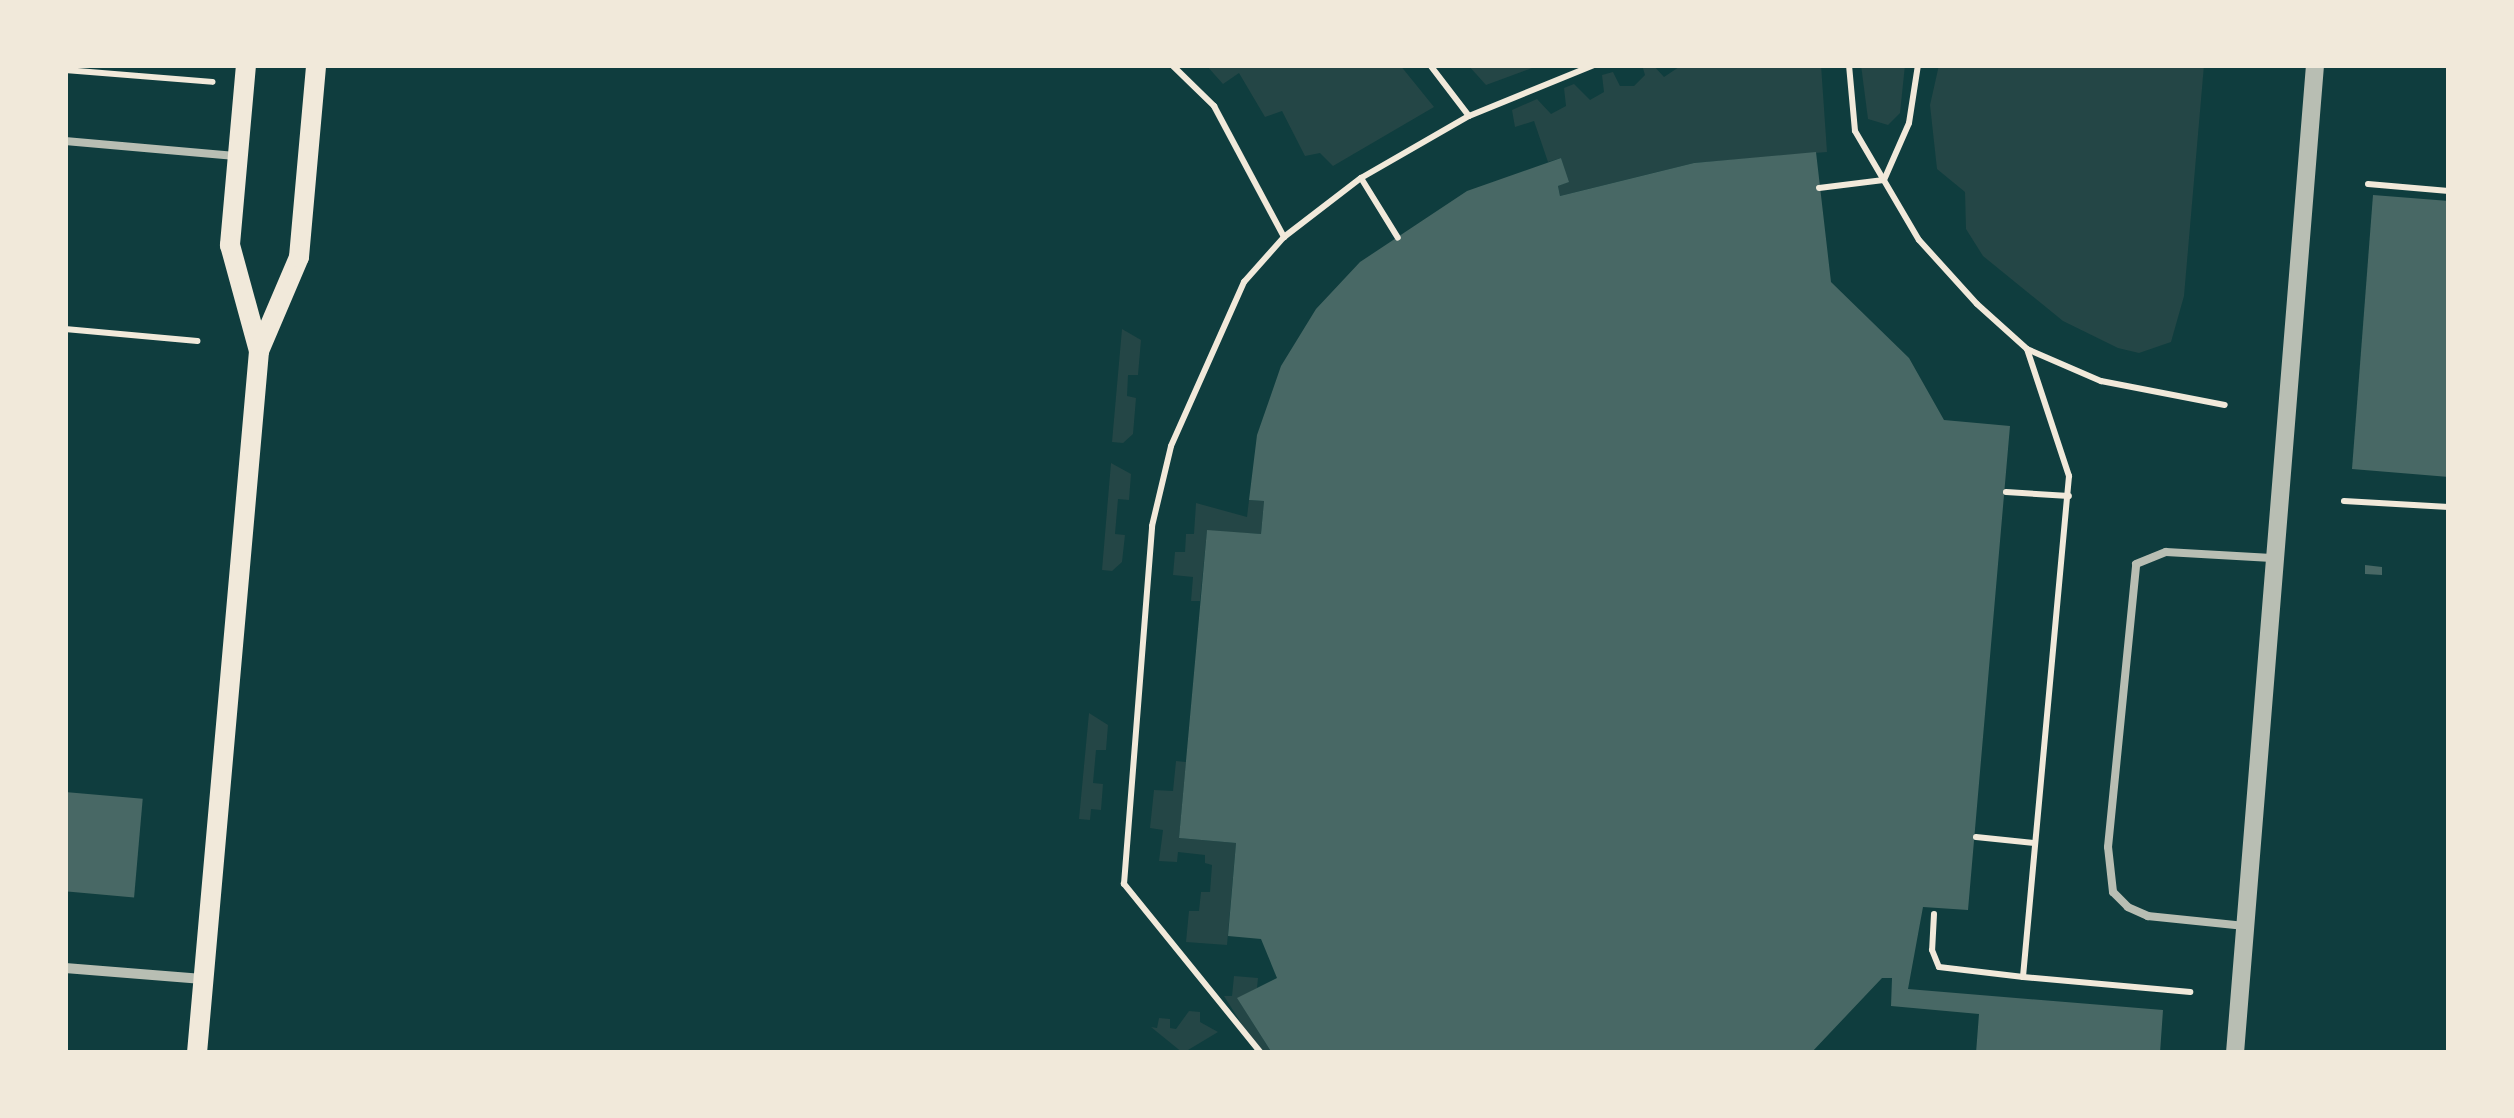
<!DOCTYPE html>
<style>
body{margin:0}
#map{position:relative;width:2514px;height:1118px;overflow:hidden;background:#0f3d3e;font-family:"Alegreya Sans",sans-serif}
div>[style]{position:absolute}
.green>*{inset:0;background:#244646}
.building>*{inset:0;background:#486865;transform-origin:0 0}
.path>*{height:6px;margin:-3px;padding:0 3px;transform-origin:3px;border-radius:3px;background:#f1e9da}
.service>*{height:8px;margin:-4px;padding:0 4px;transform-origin:4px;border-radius:4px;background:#b8beb3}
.minor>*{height:10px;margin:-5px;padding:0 5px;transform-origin:5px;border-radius:5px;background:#b8beb3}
.tertiary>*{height:18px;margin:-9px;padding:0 9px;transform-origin:9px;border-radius:9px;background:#b8beb3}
.secondary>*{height:20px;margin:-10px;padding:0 10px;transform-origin:10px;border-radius:10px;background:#f1e9da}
span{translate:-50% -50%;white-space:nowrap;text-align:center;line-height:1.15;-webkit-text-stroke:10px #f1e9da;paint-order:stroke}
.frame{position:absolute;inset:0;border:68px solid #f1e9da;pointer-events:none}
</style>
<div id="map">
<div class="green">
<i style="clip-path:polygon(1206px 65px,1400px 65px,1434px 107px,1333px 166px,1320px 153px,1305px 156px,1282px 111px,1265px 117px,1239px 73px,1223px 84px)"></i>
<i style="clip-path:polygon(1468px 65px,1540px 65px,1486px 85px)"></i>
<i style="clip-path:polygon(1642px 65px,1653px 65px,1664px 77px,1682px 65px,1821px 65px,1827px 152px,1694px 163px,1560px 196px,1558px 186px,1568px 182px,1561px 158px,1548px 162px,1534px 121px,1515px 127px,1512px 110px,1537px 99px,1551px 114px,1566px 106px,1564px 88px,1574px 84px,1590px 100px,1604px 92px,1602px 75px,1613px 72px,1620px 86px,1634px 86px,1645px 75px)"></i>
<i style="clip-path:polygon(1861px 65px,1905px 65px,1900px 113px,1888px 125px,1868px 119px)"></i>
<i style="clip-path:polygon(1939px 65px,2204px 65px,2184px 296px,2171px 342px,2139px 353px,2118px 348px,2063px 321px,1983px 256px,1966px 229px,1965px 192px,1937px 169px,1930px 105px)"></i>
<i style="clip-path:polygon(1122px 329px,1141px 340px,1138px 375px,1128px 375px,1127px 396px,1136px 398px,1133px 434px,1123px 443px,1112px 442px)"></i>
<i style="clip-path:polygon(1111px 463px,1131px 474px,1129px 500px,1118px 499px,1115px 534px,1125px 535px,1122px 562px,1112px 571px,1102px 570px)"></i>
<i style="clip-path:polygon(1249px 500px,1264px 501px,1261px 534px,1207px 531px,1200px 601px,1191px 601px,1193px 577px,1173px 575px,1175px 552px,1185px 552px,1186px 534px,1194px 534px,1196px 503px,1247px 517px)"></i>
<i style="clip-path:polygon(1089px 713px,1108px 725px,1106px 750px,1096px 750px,1093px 783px,1103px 784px,1101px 810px,1091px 809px,1090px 820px,1079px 819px)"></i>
<i style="clip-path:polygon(1176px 761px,1186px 762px,1179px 838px,1236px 843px,1227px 945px,1186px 942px,1189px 911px,1199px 911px,1201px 892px,1210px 892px,1212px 865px,1205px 863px,1205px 855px,1178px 852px,1177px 862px,1159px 861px,1163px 830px,1150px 828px,1154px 790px,1173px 791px)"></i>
<i style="clip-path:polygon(1234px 976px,1258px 978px,1257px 988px,1238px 999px,1272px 1053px,1260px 1053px,1224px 996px,1232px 996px)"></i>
<i style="clip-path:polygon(1189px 1011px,1200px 1012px,1200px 1022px,1218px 1032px,1183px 1053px,1151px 1027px,1157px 1028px,1159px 1018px,1170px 1019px,1170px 1028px,1176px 1029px)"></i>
</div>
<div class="building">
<i style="clip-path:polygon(1816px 152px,1831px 282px,1909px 358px,1944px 420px,2010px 426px,1968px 910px,1923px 907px,1908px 989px,2163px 1010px,2160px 1053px,1976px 1053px,1979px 1014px,1891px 1006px,1892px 978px,1882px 978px,1811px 1053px,1272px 1053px,1237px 998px,1277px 978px,1261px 939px,1228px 936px,1236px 843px,1179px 838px,1207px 530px,1261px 534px,1264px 501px,1249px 500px,1257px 435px,1281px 366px,1316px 309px,1360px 262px,1467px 191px,1561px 158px,1569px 182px,1558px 186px,1560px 196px,1694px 163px)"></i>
<i style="clip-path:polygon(2373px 195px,2449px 201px,2449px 477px,2352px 469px)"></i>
<i style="clip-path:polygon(2365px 565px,2382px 567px,2382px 575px,2365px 574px)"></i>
<i style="left:65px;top:792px;width:78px;height:99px;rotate:5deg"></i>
</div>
<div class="path">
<i style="left:1172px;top:65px;width:59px;rotate:44.3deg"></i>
<i style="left:1214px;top:106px;width:149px;rotate:61.9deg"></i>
<i style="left:1430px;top:65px;width:64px;rotate:52.6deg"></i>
<i style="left:1849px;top:65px;width:66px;rotate:84.8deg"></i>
<i style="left:1855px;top:131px;width:126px;rotate:59.6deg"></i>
<i style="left:1919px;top:240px;width:86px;rotate:47.8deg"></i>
<i style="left:1977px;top:304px;width:67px;rotate:42deg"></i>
<i style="left:2027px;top:349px;width:81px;rotate:23.4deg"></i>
<i style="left:2101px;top:381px;width:126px;rotate:11deg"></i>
<i style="left:65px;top:70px;width:148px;rotate:4.6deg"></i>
<i style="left:1361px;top:178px;width:70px;rotate:58.3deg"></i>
<i style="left:2368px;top:184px;width:81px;rotate:4.9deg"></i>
<i style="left:1819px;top:188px;width:65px;rotate:-7deg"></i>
<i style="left:1884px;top:180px;width:62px;rotate:-66.3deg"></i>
<i style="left:1909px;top:123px;width:59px;rotate:-81.2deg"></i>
<i style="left:65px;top:329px;width:133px;rotate:5.2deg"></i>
<i style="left:2027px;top:349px;width:134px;rotate:71.7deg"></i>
<i style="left:2069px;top:476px;width:503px;rotate:95.25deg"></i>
<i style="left:2023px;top:977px;width:168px;rotate:5.1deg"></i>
<i style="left:2006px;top:492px;width:63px;rotate:3.6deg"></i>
<i style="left:2344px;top:501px;width:105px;rotate:3.3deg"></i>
<i style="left:1976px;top:837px;width:59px;rotate:5.8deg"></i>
<i style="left:1934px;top:914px;width:36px;rotate:93deg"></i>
<i style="left:1932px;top:950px;width:18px;rotate:68deg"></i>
<i style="left:1939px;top:967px;width:85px;rotate:6.8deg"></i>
<i style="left:1261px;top:1053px;width:218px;rotate:-129deg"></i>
<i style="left:1124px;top:884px;width:359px;rotate:-85.5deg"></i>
<i style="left:1152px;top:526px;width:82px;rotate:-76.6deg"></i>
<i style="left:1171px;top:446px;width:180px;rotate:-66deg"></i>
<i style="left:1244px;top:282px;width:60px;rotate:-48.4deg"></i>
<i style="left:1284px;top:237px;width:97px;rotate:-37.5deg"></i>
<i style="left:1361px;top:178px;width:125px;rotate:-29.9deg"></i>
<i style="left:1469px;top:116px;width:135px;rotate:-22.2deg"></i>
</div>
<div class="service">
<i style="left:65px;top:141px;width:171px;rotate:5deg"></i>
<i style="left:2245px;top:926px;width:98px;rotate:-174.1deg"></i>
<i style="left:2148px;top:916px;width:22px;rotate:-156deg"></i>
<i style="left:2128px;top:907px;width:21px;rotate:-135deg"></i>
<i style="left:2113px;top:892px;width:45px;rotate:-96.3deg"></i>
<i style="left:2108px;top:847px;width:284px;rotate:-84.3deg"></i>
<i style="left:2136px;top:564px;width:32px;rotate:-22deg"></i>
<i style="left:2166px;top:552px;width:106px;rotate:3.2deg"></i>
</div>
<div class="minor">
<i style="left:65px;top:968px;width:138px;rotate:4.6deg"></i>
</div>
<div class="tertiary">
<i style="left:2235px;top:1053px;width:991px;rotate:-85.37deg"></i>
</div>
<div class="secondary">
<i style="left:246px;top:65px;width:181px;rotate:95.1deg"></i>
<i style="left:230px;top:245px;width:110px;rotate:74.7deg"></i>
<i style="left:197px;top:1053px;width:705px;rotate:-84.95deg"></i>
<i style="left:259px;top:351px;width:102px;rotate:-66.9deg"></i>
<i style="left:299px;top:257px;width:193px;rotate:-84.9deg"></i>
</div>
<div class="frame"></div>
</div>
